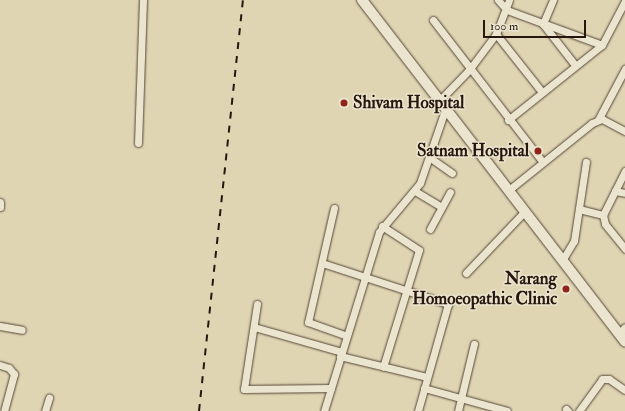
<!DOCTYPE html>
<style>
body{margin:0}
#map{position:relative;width:625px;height:411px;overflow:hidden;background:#e0d5b3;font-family:"IM FELL Double Pica",serif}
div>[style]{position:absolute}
.roads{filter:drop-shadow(0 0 1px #544637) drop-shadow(0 0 1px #544637)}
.minor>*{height:7px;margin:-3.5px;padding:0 3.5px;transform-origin:3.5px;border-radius:3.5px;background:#ebe4ce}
.secondary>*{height:10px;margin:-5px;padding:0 5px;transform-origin:5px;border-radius:5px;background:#ebe4ce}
.rail>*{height:2px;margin-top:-1px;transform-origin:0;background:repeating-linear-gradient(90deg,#26160e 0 7px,transparent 0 14px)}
.dots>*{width:11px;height:11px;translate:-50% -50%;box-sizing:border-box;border:2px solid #ebe4ce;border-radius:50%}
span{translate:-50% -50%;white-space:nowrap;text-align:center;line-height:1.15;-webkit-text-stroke:3px #ebe4ce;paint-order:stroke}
.poi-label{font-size:17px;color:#26160e;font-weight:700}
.left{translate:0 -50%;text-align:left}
.right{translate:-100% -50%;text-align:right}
.scale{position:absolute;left:483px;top:20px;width:103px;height:18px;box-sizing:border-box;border:2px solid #26160e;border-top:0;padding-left:5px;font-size:12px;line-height:14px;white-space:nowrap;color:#26160e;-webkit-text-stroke:3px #ebe4ce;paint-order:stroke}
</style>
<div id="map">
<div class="roads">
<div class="minor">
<i style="left:498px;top:0;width:13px;rotate:48deg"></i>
<i style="left:507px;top:10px;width:101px;rotate:20.2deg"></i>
<i style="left:602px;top:45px;width:50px;rotate:-62.4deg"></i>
<i style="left:553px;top:0;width:26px;rotate:113deg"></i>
<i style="left:543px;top:24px;width:52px;rotate:52deg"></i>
<i style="left:433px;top:20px;width:178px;rotate:52.3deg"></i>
<i style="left:496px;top:34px;width:74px;rotate:51.6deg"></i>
<i style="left:440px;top:100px;width:42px;rotate:-46deg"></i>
<i style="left:469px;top:70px;width:45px;rotate:-53.1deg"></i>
<i style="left:496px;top:34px;width:36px;rotate:-69deg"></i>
<i style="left:508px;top:120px;width:120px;rotate:-38.6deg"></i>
<i style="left:598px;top:120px;width:58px;rotate:-62.1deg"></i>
<i style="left:138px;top:143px;width:143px;rotate:-88deg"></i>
<i style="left:429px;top:157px;width:28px;rotate:35deg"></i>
<i style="left:625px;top:171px;width:49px;rotate:116.6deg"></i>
<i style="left:603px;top:215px;width:9px;rotate:77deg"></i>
<i style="left:605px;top:224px;width:32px;rotate:51deg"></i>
<i style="left:510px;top:189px;width:105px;rotate:-38.8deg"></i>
<i style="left:592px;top:123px;width:11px;rotate:-22deg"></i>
<i style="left:602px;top:119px;width:26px;rotate:28deg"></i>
<i style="left:415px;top:191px;width:31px;rotate:31deg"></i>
<i style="left:615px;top:191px;width:10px;rotate:11deg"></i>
<i style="left:0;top:202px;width:5px;rotate:90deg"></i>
<i style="left:334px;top:208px;width:117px;rotate:102.8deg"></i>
<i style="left:308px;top:322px;width:41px;rotate:19.7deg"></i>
<i style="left:579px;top:209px;width:25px;rotate:14deg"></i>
<i style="left:382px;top:226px;width:44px;rotate:33deg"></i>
<i style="left:419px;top:250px;width:122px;rotate:107.1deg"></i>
<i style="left:430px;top:229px;width:42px;rotate:-61.6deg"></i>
<i style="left:563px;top:259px;width:21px;rotate:-59deg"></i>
<i style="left:574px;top:241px;width:80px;rotate:-81.4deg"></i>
<i style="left:322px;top:263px;width:133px;rotate:18deg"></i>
<i style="left:448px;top:304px;width:111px;rotate:105.7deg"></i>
<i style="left:466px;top:273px;width:86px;rotate:-46.4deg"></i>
<i style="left:257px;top:304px;width:86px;rotate:98.7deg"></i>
<i style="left:244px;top:389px;width:87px;rotate:-0.7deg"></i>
<i style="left:0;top:326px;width:22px;rotate:10deg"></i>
<i style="left:254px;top:327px;width:91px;rotate:15.9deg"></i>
<i style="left:619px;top:333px;width:8px;rotate:-45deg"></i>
<i style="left:340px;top:356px;width:89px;rotate:13.6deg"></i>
<i style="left:0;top:365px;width:9px;rotate:18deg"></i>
<i style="left:9px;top:368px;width:8px;rotate:50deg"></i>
<i style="left:14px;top:374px;width:38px;rotate:105deg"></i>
<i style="left:424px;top:388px;width:86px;rotate:15.5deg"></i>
<i style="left:566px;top:409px;width:3px;rotate:45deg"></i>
<i style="left:45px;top:411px;width:14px;rotate:-73deg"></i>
<i style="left:324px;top:411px;width:187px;rotate:-72.9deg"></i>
<i style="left:379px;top:232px;width:64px;rotate:-50.1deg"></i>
<i style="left:420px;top:183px;width:80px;rotate:-71.1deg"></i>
<i style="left:458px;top:411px;width:69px;rotate:-76.6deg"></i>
<i style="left:579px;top:411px;width:39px;rotate:-54deg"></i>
<i style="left:602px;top:379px;width:7px"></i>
<i style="left:609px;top:379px;width:19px;rotate:35deg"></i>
</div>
<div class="secondary">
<i style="left:362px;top:0;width:431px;rotate:52.4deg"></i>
</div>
</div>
<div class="rail">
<i style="left:199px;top:411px;width:413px;rotate:-83.9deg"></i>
</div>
<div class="dots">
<i style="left:344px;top:103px;background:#8f2418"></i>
<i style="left:538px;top:151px;background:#8f2418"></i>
<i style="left:566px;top:289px;background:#8f2418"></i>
</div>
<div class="poi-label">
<span class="left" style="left:353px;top:103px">Shivam Hospital</span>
<span class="right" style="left:529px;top:151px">Satnam Hospital</span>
<span class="right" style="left:557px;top:289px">Narang<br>Homoeopathic Clinic</span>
</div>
<div class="scale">100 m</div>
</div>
